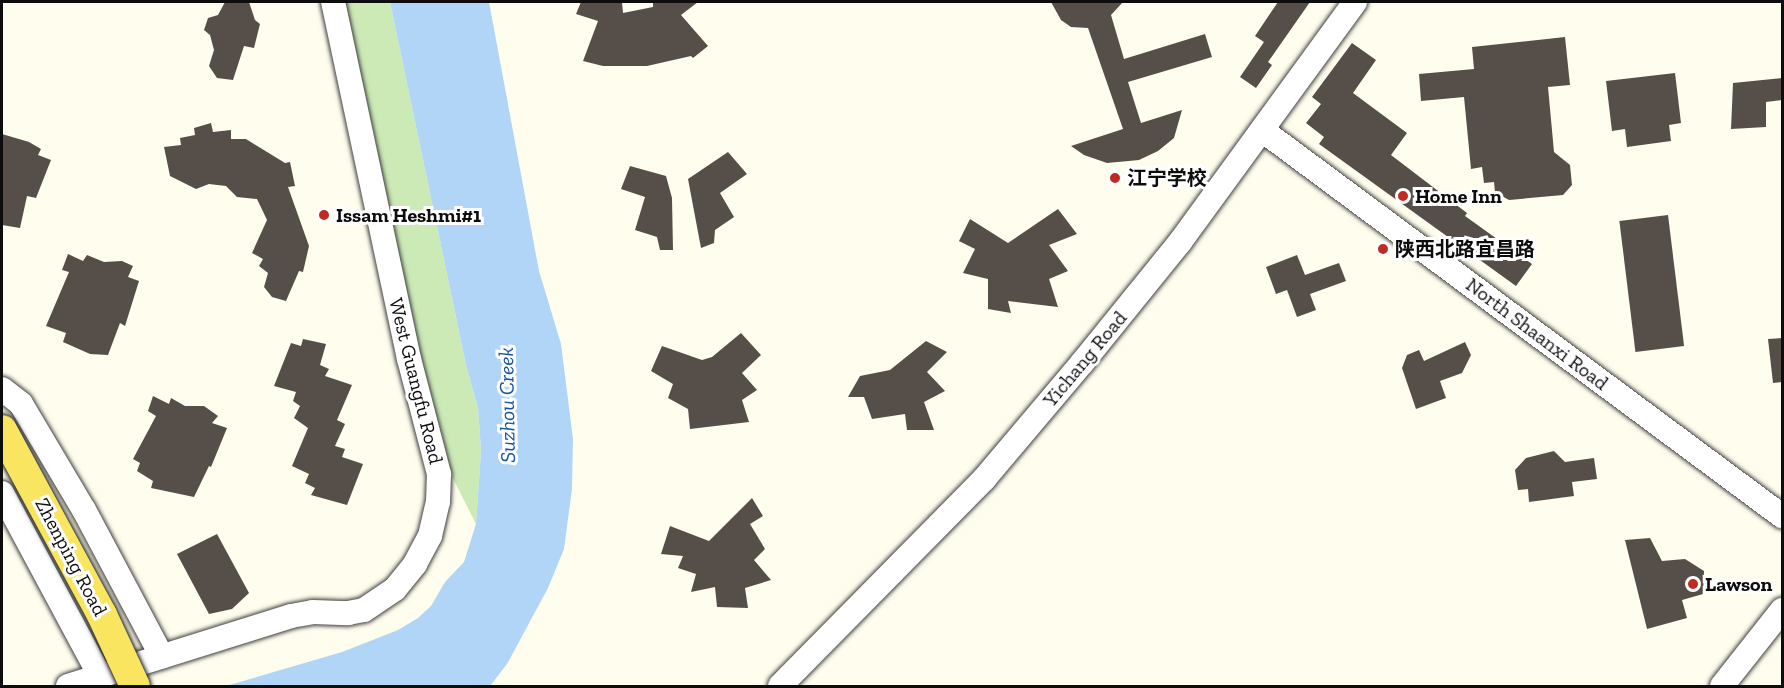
<!DOCTYPE html>
<meta charset="utf-8">
<style>
body{margin:0}
#map{position:relative;width:1784px;height:688px;overflow:hidden;background:#fffded;font-family:"Zilla Slab","Noto Sans SC",serif}
div>[style]{position:absolute}
.green>*{inset:0;background:#cbeab6}
.water>*{inset:0;background:#b1d5f7}
.building>*{inset:0;background:#564f49;transform-origin:0 0}
.roads{filter:drop-shadow(0 0 2px #404040) drop-shadow(0 0 2px #404040)}
.minor>*{height:24px;margin:-12px;padding:0 12px;transform-origin:12px;border-radius:12px;background:#fff}
.bridges{filter:drop-shadow(0 0 2px #1e1e1e) drop-shadow(0 0 2px #1e1e1e)}
.major-bridge>*{height:30px;margin:-15px;padding:0 15px;transform-origin:15px;border-radius:15px;background:#fae561}
.dots>*{width:16px;height:16px;translate:-50% -50%;box-sizing:border-box;border:3px solid #fff;border-radius:50%}
span{translate:-50% -50%;white-space:nowrap;text-align:center;line-height:1.15;-webkit-text-stroke:6px #fff;paint-order:stroke}
.poi-label{font-size:20px;color:#0d0d0d;font-weight:700}
.left{translate:0 -50%;text-align:left}
.street-label{font-size:20px;color:#0d0d0d}
.water-label{font-size:21px;color:#1455a0;font-style:italic}
.frame{position:absolute;inset:0;border:3px solid #0d0d0d;pointer-events:none}
</style>
<div id="map">
<div class="green">
<i style="clip-path:polygon(341px 2px,390px 2px,466px 365px,478px 408px,481px 451px,476px 524px,434px 441px)"></i>
</div>
<div class="water">
<i style="clip-path:polygon(390px 2px,489px 2px,539px 271px,561px 344px,573px 439px,572px 489px,564px 549px,548px 588px,507px 664px,490px 686px,226px 686px,342px 652px,398px 630px,418px 618px,431px 606px,445px 582px,464px 562px,476px 524px,481px 451px,478px 408px,466px 365px)"></i>
</div>
<div class="building">
<i style="clip-path:polygon(225px 2px,249px 2px,255px 20px,260px 24px,254px 48px,244px 46px,233px 80px,217px 78px,209px 66px,214px 50px,210px 35px,204px 30px,208px 18px,218px 15px)"></i>
<i style="clip-path:polygon(581px 2px,622px 2px,623px 13px,653px 7px,653px 2px,698px 2px,681px 15px,708px 46px,693px 58px,691px 56px,647px 66px,603px 66px,583px 61px,598px 21px,576px 14px)"></i>
<i style="clip-path:polygon(1051px 2px,1123px 2px,1111px 15px,1124px 59px,1205px 34px,1212px 57px,1128px 82px,1141px 123px,1182px 110px,1174px 138px,1158px 151px,1139px 160px,1107px 163px,1084px 155px,1071px 146px,1123px 129px,1088px 28px,1071px 27px,1061px 20px)"></i>
<i style="clip-path:polygon(1278px 2px,1310px 2px,1268px 62px,1272px 65px,1256px 88px,1240px 77px,1264px 42px,1255px 36px)"></i>
<i style="clip-path:polygon(1565px 37px,1570px 85px,1548px 87px,1554px 152px,1570px 165px,1572px 185px,1563px 195px,1509px 200px,1495px 192px,1494px 182px,1484px 183px,1482px 167px,1471px 169px,1464px 97px,1421px 101px,1419px 74px,1474px 69px,1472px 47px)"></i>
<i style="clip-path:polygon(1352px 43px,1376px 60px,1353px 93px,1407px 133px,1391px 155px,1467px 213px,1465px 216px,1532px 264px,1516px 286px,1319px 144px,1324px 137px,1306px 123px,1321px 104px,1312px 97px)"></i>
<i style="clip-path:polygon(1675px 73px,1681px 123px,1669px 125px,1671px 141px,1627px 147px,1625px 129px,1612px 131px,1606px 81px)"></i>
<i style="clip-path:polygon(1782px 78px,1782px 100px,1766px 102px,1766px 127px,1731px 129px,1733px 83px)"></i>
<i style="clip-path:polygon(211px 123px,213px 132px,231px 130px,231px 139px,246px 139px,285px 163px,290px 162px,295px 186px,288px 187px,309px 246px,303px 272px,299px 271px,286px 301px,272px 297px,264px 287px,268px 273px,259px 266px,263px 259px,252px 253px,267px 220px,257px 199px,237px 197px,226px 186px,209px 184px,196px 189px,170px 176px,164px 147px,181px 145px,180px 138px,195px 135px,194px 128px)"></i>
<i style="clip-path:polygon(2px 134px,29px 142px,41px 149px,38px 155px,51px 160px,36px 198px,27px 196px,20px 228px,2px 225px)"></i>
<i style="clip-path:polygon(728px 152px,747px 174px,720px 193px,734px 217px,715px 230px,714px 243px,701px 248px,688px 179px)"></i>
<i style="clip-path:polygon(630px 166px,666px 176px,672px 198px,673px 250px,660px 250px,657px 237px,635px 230px,645px 197px,621px 189px)"></i>
<i style="clip-path:polygon(1058px 209px,1077px 234px,1049px 245px,1068px 271px,1049px 279px,1058px 307px,1008px 301px,1011px 313px,988px 309px,988px 279px,963px 273px,975px 249px,959px 241px,970px 219px,1008px 243px)"></i>
<i style="left:1668px;top:215px;width:132px;height:49px;rotate:83deg"></i>
<i style="clip-path:polygon(68px 254px,83px 261px,87px 255px,104px 262px,122px 261px,133px 266px,128px 277px,139px 281px,125px 326px,120px 323px,108px 355px,90px 354px,63px 342px,66px 333px,46px 326px,69px 272px,62px 270px)"></i>
<i style="clip-path:polygon(1297px 255px,1305px 275px,1339px 263px,1346px 281px,1310px 294px,1316px 310px,1297px 317px,1287px 290px,1276px 294px,1266px 267px)"></i>
<i style="clip-path:polygon(741px 333px,761px 355px,742px 373px,757px 390px,742px 400px,749px 422px,690px 429px,688px 409px,668px 398px,673px 384px,651px 371px,662px 346px,702px 360px,712px 357px)"></i>
<i style="clip-path:polygon(1782px 338px,1782px 382px,1773px 383px,1768px 339px)"></i>
<i style="clip-path:polygon(303px 339px,326px 344px,320px 365px,329px 369px,325px 376px,352px 385px,337px 420px,345px 424px,335px 446px,345px 449px,342px 457px,363px 464px,347px 505px,311px 495px,315px 488px,305px 483px,309px 474px,292px 466px,308px 428px,294px 418px,300px 406px,293px 401px,296px 392px,274px 386px,291px 343px,301px 346px)"></i>
<i style="clip-path:polygon(926px 341px,947px 352px,927px 372px,945px 391px,924px 402px,934px 430px,907px 430px,905px 414px,872px 419px,864px 397px,848px 397px,860px 376px,890px 370px)"></i>
<i style="clip-path:polygon(1465px 342px,1471px 355px,1462px 373px,1440px 381px,1446px 398px,1416px 409px,1402px 368px,1407px 355px,1419px 350px,1424px 361px)"></i>
<i style="clip-path:polygon(153px 396px,169px 404px,171px 398px,185px 406px,204px 406px,218px 416px,212px 423px,227px 428px,211px 467px,209px 466px,194px 497px,151px 488px,153px 481px,137px 471px,140px 463px,133px 459px,156px 416px,148px 411px)"></i>
<i style="clip-path:polygon(1554px 451px,1565px 462px,1594px 458px,1597px 479px,1572px 482px,1574px 496px,1529px 502px,1528px 489px,1518px 490px,1515px 470px,1526px 458px)"></i>
<i style="clip-path:polygon(752px 498px,763px 516px,750px 524px,765px 549px,754px 560px,771px 580px,745px 588px,748px 608px,717px 607px,715px 587px,691px 592px,696px 574px,678px 568px,683px 556px,661px 554px,670px 526px,709px 541px)"></i>
<i style="clip-path:polygon(217px 534px,249px 593px,232px 609px,209px 614px,177px 554px)"></i>
<i style="clip-path:polygon(1650px 538px,1662px 561px,1685px 559px,1704px 571px,1703px 594px,1682px 600px,1687px 618px,1647px 629px,1625px 540px)"></i>
</div>
<div class="roads">
<div class="minor">
<i style="left:1262px;top:130px;width:648px;rotate:36.59deg"></i>
<i style="left:2px;top:389px;width:24px;rotate:38deg"></i>
<i style="left:21px;top:404px;width:123px;rotate:59.3deg"></i>
<i style="left:84px;top:510px;width:166px;rotate:62deg"></i>
<i style="left:2px;top:493px;width:208px;rotate:61.8deg"></i>
<i style="left:68px;top:686px;width:234px;rotate:-17.4deg"></i>
<i style="left:291px;top:616px;width:22px;rotate:-10deg"></i>
<i style="left:313px;top:612px;width:35px;rotate:2deg"></i>
<i style="left:348px;top:613px;width:16px;rotate:-11deg"></i>
<i style="left:364px;top:610px;width:37px;rotate:-34deg"></i>
<i style="left:395px;top:589px;width:32px;rotate:-51deg"></i>
<i style="left:415px;top:564px;width:32px;rotate:-62deg"></i>
<i style="left:430px;top:536px;width:35px;rotate:-77deg"></i>
<i style="left:438px;top:502px;width:28px;rotate:-88deg"></i>
<i style="left:439px;top:474px;width:119px;rotate:-104.6deg"></i>
<i style="left:409px;top:359px;width:365px;rotate:-102deg"></i>
<i style="left:780px;top:686px;width:291px;rotate:-45.4deg"></i>
<i style="left:984px;top:479px;width:152px;rotate:-49.8deg"></i>
<i style="left:1082px;top:363px;width:156px;rotate:-51deg"></i>
<i style="left:1180px;top:242px;width:297px;rotate:-53.9deg"></i>
<i style="left:1722px;top:686px;width:97px;rotate:-51.7deg"></i>
</div>
</div>
<div class="bridges">
<div class="major-bridge">
<i style="left:2px;top:430px;width:210px;rotate:61.6deg"></i>
<i style="left:102px;top:615px;width:78px;rotate:65.1deg"></i>
</div>
</div>
<div class="dots">
<i style="left:1115px;top:178px;background:#bf2b23"></i>
<i style="left:1403px;top:196px;background:#bf2b23"></i>
<i style="left:324px;top:215px;background:#bf2b23"></i>
<i style="left:1383px;top:249px;background:#bf2b23"></i>
<i style="left:1693px;top:584px;background:#bf2b23"></i>
</div>
<div class="poi-label">
<span class="left" style="left:1127px;top:178px">江宁学校</span>
<span class="left" style="left:1415px;top:196px">Home Inn</span>
<span class="left" style="left:336px;top:215px">Issam Heshmi#1</span>
<span class="left" style="left:1395px;top:249px">陕西北路宜昌路</span>
<span class="left" style="left:1705px;top:584px">Lawson</span>
</div>
<div class="street-label">
<span style="left:1537px;top:334px;rotate:37deg">North Shaanxi Road</span>
<span style="left:1085px;top:359px;rotate:-50deg">Yichang Road</span>
<span style="left:416px;top:381px;rotate:76deg">West Guangfu Road</span>
<span style="left:71px;top:557px;rotate:62deg">Zhenping Road</span>
</div>
<div class="water-label">
<span style="left:507px;top:405px;rotate:-91deg">Suzhou Creek</span>
</div>
<div class="frame"></div>
</div>
